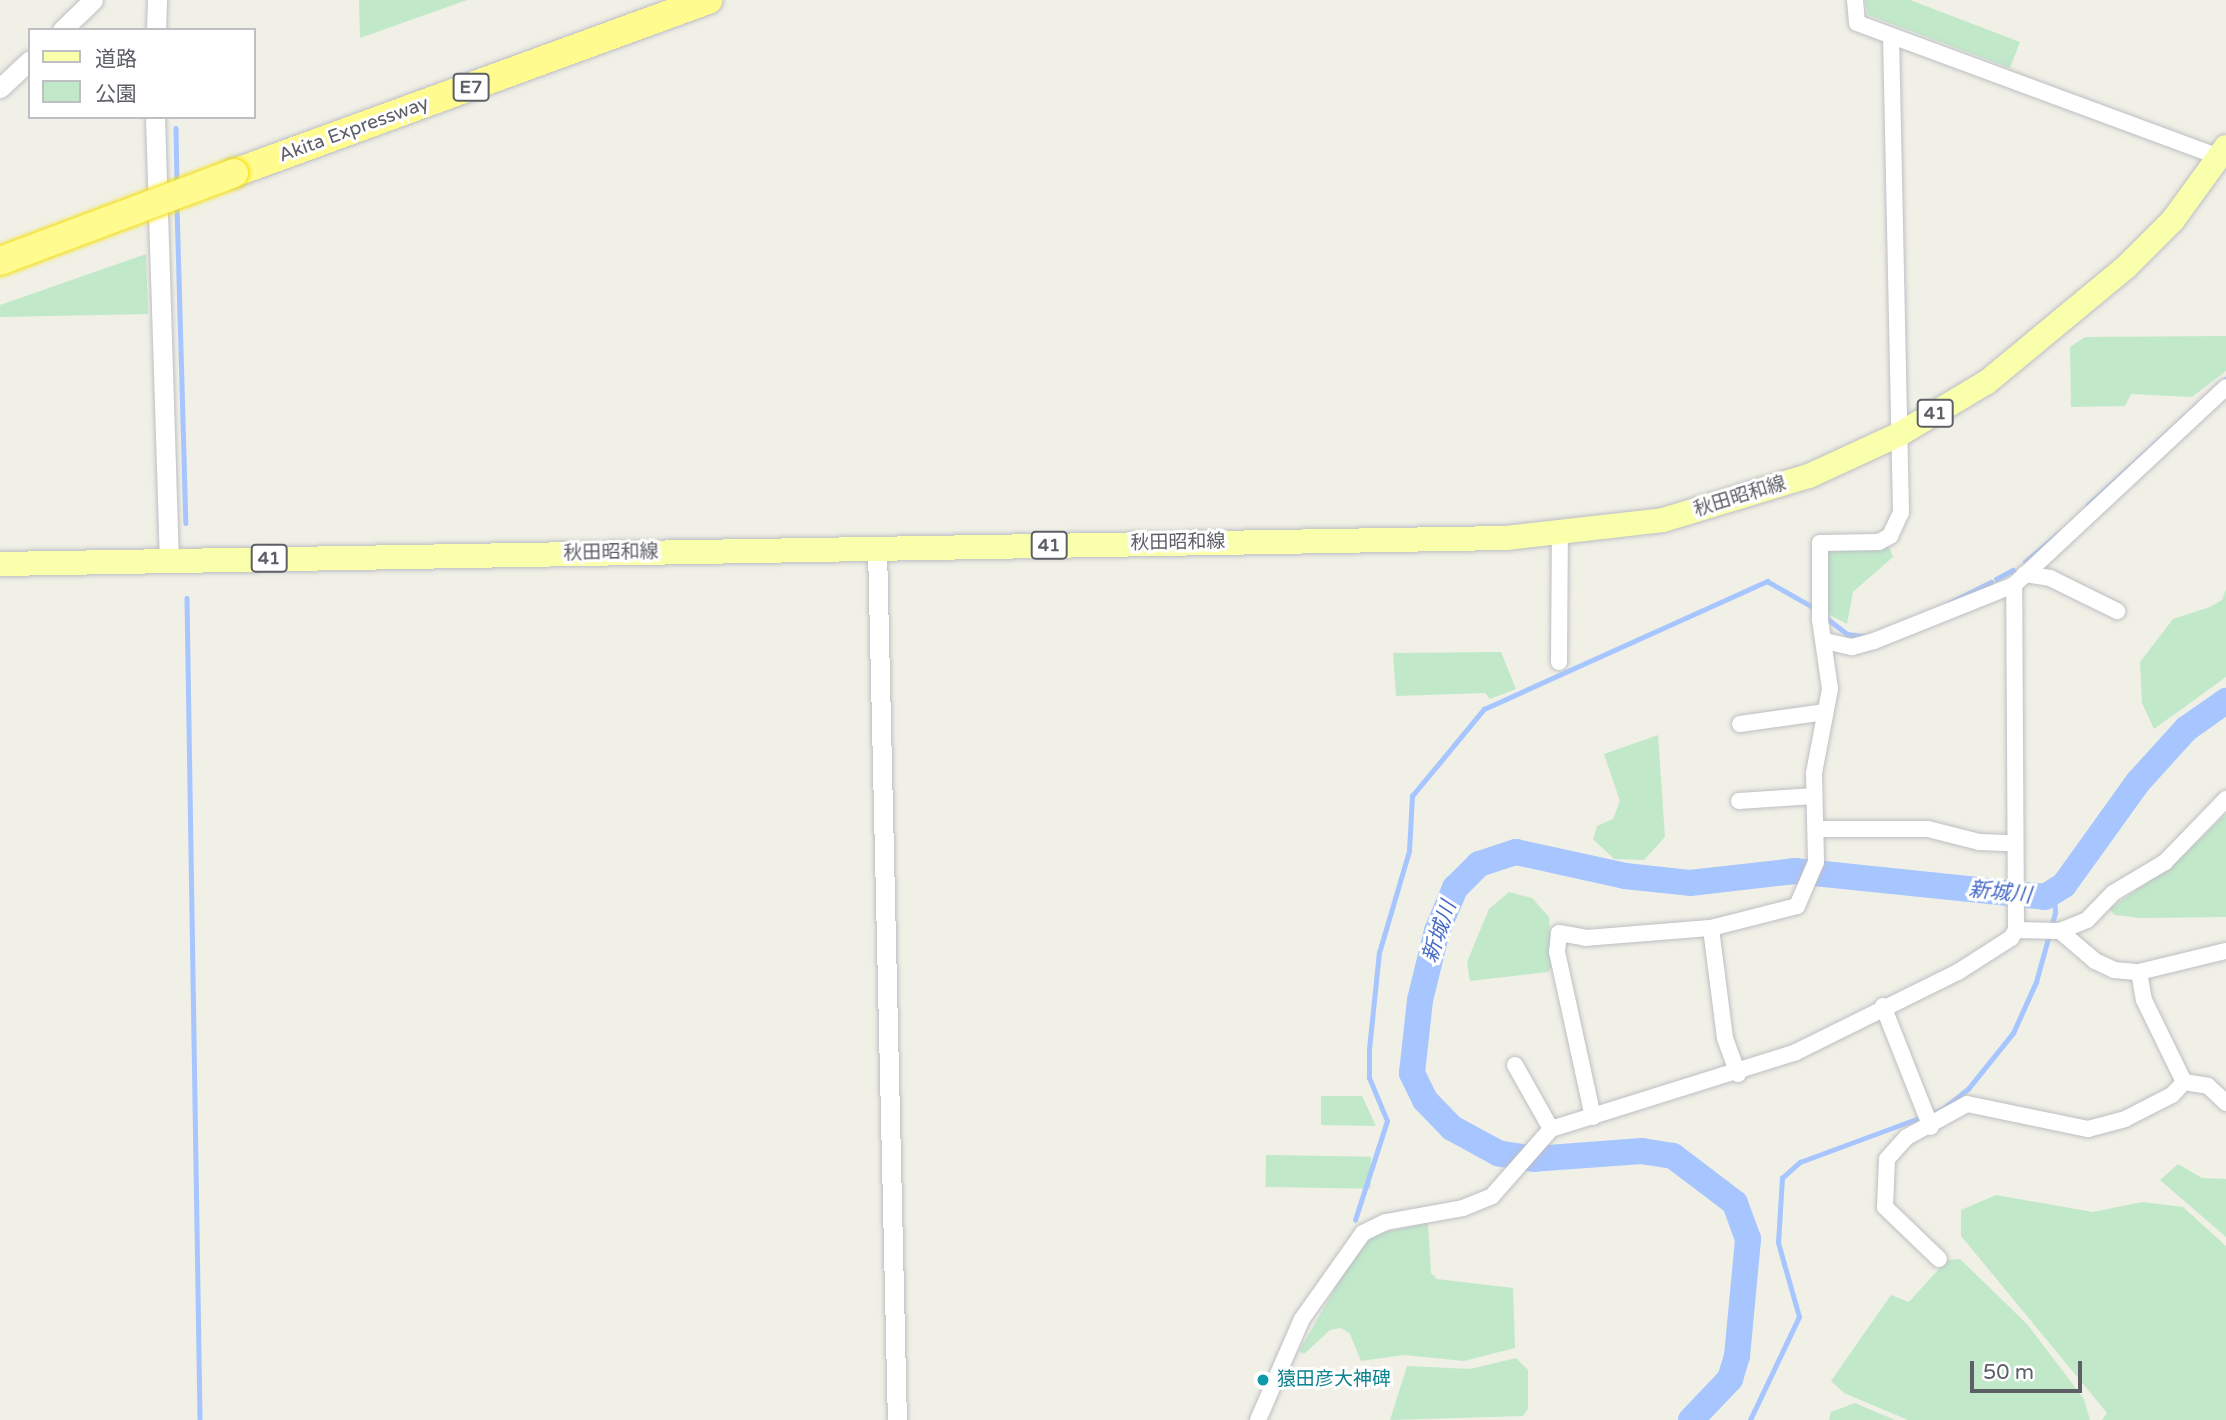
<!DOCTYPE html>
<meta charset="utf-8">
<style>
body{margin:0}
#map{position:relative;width:2226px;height:1420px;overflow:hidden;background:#f0f0e6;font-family:"Varela Round","Noto Sans JP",sans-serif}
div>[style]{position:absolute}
.green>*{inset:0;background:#c2e8ca;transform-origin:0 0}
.stream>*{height:4.5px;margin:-2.25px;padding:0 2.25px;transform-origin:2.25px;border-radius:2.25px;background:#a7c5ff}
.river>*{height:26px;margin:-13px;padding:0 13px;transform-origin:13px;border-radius:13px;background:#a7c5ff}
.roads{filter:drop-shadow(0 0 2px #bdbec4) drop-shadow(0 0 2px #bdbec4)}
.minor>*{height:16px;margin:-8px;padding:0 8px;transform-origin:8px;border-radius:8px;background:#fff}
.tertiary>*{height:19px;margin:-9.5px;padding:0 9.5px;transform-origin:9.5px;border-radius:9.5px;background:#fff}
.primary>*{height:24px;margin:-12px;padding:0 12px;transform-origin:12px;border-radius:12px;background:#faffac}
.motorway>*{height:28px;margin:-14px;padding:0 14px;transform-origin:14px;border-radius:14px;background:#fffb8e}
.bridges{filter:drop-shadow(0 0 2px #f6de00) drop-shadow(0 0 2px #f6de00)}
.motorway-bridge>*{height:28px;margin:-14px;padding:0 14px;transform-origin:14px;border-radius:14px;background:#fffb8e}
.dots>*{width:19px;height:19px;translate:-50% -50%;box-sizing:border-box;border:4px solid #fff;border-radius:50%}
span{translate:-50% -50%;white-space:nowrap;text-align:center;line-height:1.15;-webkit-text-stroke:6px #fff;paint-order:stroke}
.shield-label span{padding:2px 5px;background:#fff;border:2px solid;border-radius:5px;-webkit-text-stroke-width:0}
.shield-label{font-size:18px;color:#5d5f66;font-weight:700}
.street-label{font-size:19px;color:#5d5f66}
.culture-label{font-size:19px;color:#0d838f}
.left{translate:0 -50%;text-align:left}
.water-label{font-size:21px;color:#4468c7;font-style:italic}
.legend{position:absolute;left:28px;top:28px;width:228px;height:91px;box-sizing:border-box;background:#fff;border:2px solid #bebfc2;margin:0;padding:9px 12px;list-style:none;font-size:21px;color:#5d5f66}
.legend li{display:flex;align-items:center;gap:14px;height:35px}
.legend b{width:35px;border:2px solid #bebfc2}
.scale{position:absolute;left:1970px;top:1361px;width:112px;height:32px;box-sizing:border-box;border:4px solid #5d5f66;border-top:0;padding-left:9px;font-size:21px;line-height:24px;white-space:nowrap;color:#5d5f66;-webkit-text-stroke:5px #fff;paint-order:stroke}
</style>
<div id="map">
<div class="green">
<i style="clip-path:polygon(359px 0,467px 0,360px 38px)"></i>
<i style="clip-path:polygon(1865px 0,1910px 0,2020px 42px,2010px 68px,1868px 15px)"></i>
<i style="clip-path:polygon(146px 254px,148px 314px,0 317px,0 305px)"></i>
<i style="clip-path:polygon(2226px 336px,2226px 371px,2192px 397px,2131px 394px,2125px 406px,2071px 407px,2070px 347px,2085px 337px)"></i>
<i style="clip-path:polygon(1889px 547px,1893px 557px,1853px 592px,1847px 624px,1826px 613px,1826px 551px)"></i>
<i style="clip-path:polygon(2226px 589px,2226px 677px,2154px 729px,2142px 703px,2140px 662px,2173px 619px,2210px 607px,2222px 600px)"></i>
<i style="clip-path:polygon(1501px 652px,1516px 689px,1490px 699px,1485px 693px,1396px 696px,1393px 653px)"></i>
<i style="clip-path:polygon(1658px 735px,1665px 837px,1644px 860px,1614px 859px,1593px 839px,1597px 826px,1613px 819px,1620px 801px,1604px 754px)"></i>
<i style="clip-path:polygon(2226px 814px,2226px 917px,2140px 918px,2115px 915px,2109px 909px,2174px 864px)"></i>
<i style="clip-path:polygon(1509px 892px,1532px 898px,1549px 917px,1552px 966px,1548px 972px,1470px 981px,1467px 962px,1489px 909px)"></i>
<i style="clip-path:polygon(1321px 1096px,1362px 1096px,1376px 1126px,1321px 1125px)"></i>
<i style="left:1266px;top:1155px;width:105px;height:32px;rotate:1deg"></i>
<i style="clip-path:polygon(2178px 1164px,2202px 1178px,2226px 1179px,2226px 1237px,2160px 1180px)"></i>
<i style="clip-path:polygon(1996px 1195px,2093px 1212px,2142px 1202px,2183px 1207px,2226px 1246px,2226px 1420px,2102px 1420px,2107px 1413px,1961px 1236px,1961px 1210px)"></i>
<i style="clip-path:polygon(1428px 1223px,1431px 1273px,1437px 1279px,1513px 1288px,1515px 1348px,1464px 1361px,1404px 1355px,1361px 1361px,1350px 1334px,1341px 1328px,1330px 1330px,1304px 1354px,1299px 1351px,1359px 1247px,1375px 1234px)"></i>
<i style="clip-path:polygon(1960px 1259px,2027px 1324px,2084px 1399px,2090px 1420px,1908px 1420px,1844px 1393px,1831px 1381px,1891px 1295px,1909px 1302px,1947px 1260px)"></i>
<i style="clip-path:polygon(1516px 1358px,1528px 1370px,1528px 1409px,1523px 1416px,1390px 1420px,1407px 1366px,1470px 1369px)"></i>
<i style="clip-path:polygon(1855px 1403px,1895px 1420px,1829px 1420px,1831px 1412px)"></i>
</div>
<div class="stream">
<i style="left:176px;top:128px;width:55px;rotate:89deg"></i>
<i style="left:177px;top:206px;width:317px;rotate:88.4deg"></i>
<i style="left:2088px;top:505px;width:187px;rotate:-42.4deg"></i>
<i style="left:2025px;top:562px;width:45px;rotate:-40.5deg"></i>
<i style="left:1996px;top:579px;width:19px;rotate:-28deg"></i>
<i style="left:187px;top:598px;width:822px;rotate:89.09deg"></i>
<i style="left:1949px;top:603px;width:47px;rotate:-26.6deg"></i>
<i style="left:1828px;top:619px;width:24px;rotate:38deg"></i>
<i style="left:1847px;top:634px;width:17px;rotate:7deg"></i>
<i style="left:1355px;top:1220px;width:104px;rotate:-72.1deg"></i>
<i style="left:1387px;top:1121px;width:47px;rotate:-112.7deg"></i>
<i style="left:1369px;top:1078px;width:29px;rotate:-90deg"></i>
<i style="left:1369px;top:1049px;width:97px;rotate:-84.1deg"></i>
<i style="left:1379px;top:953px;width:106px;rotate:-73.6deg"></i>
<i style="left:1409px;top:851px;width:55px;rotate:-86.9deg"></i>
<i style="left:1412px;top:796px;width:113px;rotate:-50.4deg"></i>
<i style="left:1484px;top:709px;width:311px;rotate:-24.3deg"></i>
<i style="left:1767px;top:581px;width:53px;rotate:29.5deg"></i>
<i style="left:1750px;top:1420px;width:114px;rotate:-64.6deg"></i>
<i style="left:1799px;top:1317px;width:77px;rotate:-105.8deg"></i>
<i style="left:1778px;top:1243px;width:65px;rotate:-86.5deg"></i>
<i style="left:1782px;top:1178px;width:24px;rotate:-42deg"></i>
<i style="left:1800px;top:1162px;width:153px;rotate:-20.3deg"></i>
<i style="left:1943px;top:1109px;width:32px;rotate:-39deg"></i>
<i style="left:1968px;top:1089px;width:72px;rotate:-51.2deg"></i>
<i style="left:2013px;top:1033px;width:56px;rotate:-65.7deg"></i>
<i style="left:2036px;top:982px;width:72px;rotate:-74.6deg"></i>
<i style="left:2055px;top:913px;width:22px;rotate:-93deg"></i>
</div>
<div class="river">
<i style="left:1691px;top:1420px;width:57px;rotate:-46.4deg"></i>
<i style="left:1730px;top:1379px;width:24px;rotate:-73deg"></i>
<i style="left:1737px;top:1356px;width:118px;rotate:-84.6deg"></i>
<i style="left:1748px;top:1239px;width:38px;rotate:-110deg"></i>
<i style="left:1735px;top:1203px;width:78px;rotate:-142.8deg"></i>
<i style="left:1673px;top:1156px;width:31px;rotate:-171deg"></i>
<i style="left:1642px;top:1151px;width:108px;rotate:175.8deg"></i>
<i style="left:1534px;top:1159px;width:36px;rotate:-171deg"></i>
<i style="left:1498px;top:1153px;width:52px;rotate:-151.5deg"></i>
<i style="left:1452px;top:1128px;width:39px;rotate:-134deg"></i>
<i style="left:1425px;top:1100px;width:30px;rotate:-116deg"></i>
<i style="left:1412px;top:1073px;width:73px;rotate:-83.7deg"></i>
<i style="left:1420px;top:1000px;width:71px;rotate:-76.2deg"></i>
<i style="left:1437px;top:931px;width:47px;rotate:-67.3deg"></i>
<i style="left:1455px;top:888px;width:34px;rotate:-45deg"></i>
<i style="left:1479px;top:864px;width:39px;rotate:-18deg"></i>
<i style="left:1516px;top:852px;width:112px;rotate:12.4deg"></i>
<i style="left:1625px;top:876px;width:65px;rotate:6.1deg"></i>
<i style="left:1690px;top:883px;width:106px;rotate:-6.5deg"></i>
<i style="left:1795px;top:871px;width:251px;rotate:5.9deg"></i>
<i style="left:2045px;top:897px;width:22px;rotate:-32deg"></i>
<i style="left:2064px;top:885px;width:127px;rotate:-54.3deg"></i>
<i style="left:2138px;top:782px;width:72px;rotate:-47.8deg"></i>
<i style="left:2186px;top:729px;width:49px;rotate:-35deg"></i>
</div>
<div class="roads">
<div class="minor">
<i style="left:1855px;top:0;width:23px;rotate:85deg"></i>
<i style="left:1857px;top:23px;width:387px;rotate:20.3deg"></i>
<i style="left:2025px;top:574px;width:25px;rotate:9deg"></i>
<i style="left:2050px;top:578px;width:75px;rotate:26.2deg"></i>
<i style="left:1825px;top:641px;width:28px;rotate:13deg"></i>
<i style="left:1852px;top:647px;width:23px;rotate:-15deg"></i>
<i style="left:1874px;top:641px;width:151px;rotate:-21.8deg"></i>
<i style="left:2014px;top:585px;width:290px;rotate:-43deg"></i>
<i style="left:1559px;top:662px;width:129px;rotate:-89.6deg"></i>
<i style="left:1740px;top:724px;width:86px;rotate:-8deg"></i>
<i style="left:1739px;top:801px;width:75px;rotate:-3.8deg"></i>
<i style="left:1819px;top:829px;width:109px"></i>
<i style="left:1928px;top:829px;width:53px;rotate:14.3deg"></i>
<i style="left:1979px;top:842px;width:33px;rotate:2deg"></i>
<i style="left:2016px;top:930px;width:44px;rotate:1.3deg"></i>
<i style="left:2060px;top:931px;width:29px;rotate:-22deg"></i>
<i style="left:2087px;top:920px;width:37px;rotate:-46deg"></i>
<i style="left:2113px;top:893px;width:61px;rotate:-30.8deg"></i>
<i style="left:2165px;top:862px;width:88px;rotate:-45.9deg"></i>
<i style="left:2060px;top:931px;width:46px;rotate:40.6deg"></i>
<i style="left:2095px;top:961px;width:21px;rotate:25deg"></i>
<i style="left:2114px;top:970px;width:25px;rotate:5deg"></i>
<i style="left:2139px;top:972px;width:28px;rotate:80deg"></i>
<i style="left:2144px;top:1000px;width:91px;rotate:64deg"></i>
<i style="left:2184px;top:1082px;width:24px;rotate:9deg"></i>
<i style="left:2208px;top:1086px;width:25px;rotate:43deg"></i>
<i style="left:2139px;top:972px;width:89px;rotate:-13.6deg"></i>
<i style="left:1883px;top:1006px;width:130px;rotate:68.4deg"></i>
<i style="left:1515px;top:1065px;width:73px;rotate:60.6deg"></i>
<i style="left:1738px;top:1074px;width:38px;rotate:-110deg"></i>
<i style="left:1725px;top:1038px;width:111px;rotate:-97.3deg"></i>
<i style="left:1711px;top:928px;width:89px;rotate:-14.3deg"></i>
<i style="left:1797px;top:906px;width:48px;rotate:-66.6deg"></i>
<i style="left:1816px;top:862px;width:89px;rotate:-91.3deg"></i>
<i style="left:1814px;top:773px;width:86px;rotate:-79.2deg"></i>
<i style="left:1830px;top:689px;width:70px;rotate:-98.2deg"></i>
<i style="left:1820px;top:620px;width:77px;rotate:-90deg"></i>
<i style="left:1820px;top:543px;width:59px;rotate:-1deg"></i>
<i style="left:1879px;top:542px;width:13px;rotate:-29deg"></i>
<i style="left:1890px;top:536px;width:26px;rotate:-65deg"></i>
<i style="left:1901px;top:512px;width:476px;rotate:-91.2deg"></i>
<i style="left:1593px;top:1117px;width:169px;rotate:-102.3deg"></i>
<i style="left:1557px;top:952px;width:19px;rotate:-84deg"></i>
<i style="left:1559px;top:933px;width:27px;rotate:10deg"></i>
<i style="left:1586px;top:938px;width:125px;rotate:-4.6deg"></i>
<i style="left:1939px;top:1259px;width:75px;rotate:-136.1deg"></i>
<i style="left:1885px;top:1207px;width:48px;rotate:-87.6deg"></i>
<i style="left:1887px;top:1159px;width:30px;rotate:-48deg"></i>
<i style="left:1907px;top:1137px;width:68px;rotate:-28.8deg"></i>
<i style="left:1967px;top:1104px;width:124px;rotate:11.7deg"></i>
<i style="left:2088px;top:1129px;width:38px;rotate:-15deg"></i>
<i style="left:2125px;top:1119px;width:53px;rotate:-27.1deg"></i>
<i style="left:2172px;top:1095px;width:18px;rotate:-47deg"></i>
<i style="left:1258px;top:1420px;width:110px;rotate:-66.5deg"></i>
<i style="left:1302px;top:1319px;width:105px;rotate:-54.7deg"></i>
<i style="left:1363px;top:1233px;width:25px;rotate:-26deg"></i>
<i style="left:1386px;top:1222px;width:78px;rotate:-10.3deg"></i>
<i style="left:1463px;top:1208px;width:31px;rotate:-22deg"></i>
<i style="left:1492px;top:1196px;width:89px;rotate:-48.6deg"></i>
<i style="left:1551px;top:1129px;width:255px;rotate:-17.4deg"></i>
<i style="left:1794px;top:1053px;width:183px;rotate:-26.3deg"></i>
<i style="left:1958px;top:972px;width:63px;rotate:-32.7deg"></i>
<i style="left:2011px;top:938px;width:9px;rotate:-58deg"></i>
<i style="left:2016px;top:930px;width:345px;rotate:-90.3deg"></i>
</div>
<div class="tertiary">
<i style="left:62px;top:30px;width:43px;rotate:-44.1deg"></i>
<i style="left:156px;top:30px;width:30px;rotate:-88deg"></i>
<i style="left:0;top:88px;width:41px;rotate:-43deg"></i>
<i style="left:155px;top:117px;width:442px;rotate:88.2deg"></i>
<i style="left:877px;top:548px;width:872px;rotate:88.69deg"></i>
</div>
<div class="primary">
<i style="left:0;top:564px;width:1506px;rotate:-0.99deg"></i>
<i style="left:1506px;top:538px;width:158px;rotate:-6.5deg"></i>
<i style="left:1663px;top:520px;width:152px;rotate:-16.8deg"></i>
<i style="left:1809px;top:476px;width:100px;rotate:-24.8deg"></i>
<i style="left:1900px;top:434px;width:101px;rotate:-30.9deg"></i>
<i style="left:1987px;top:382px;width:179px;rotate:-39.6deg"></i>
<i style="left:2125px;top:268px;width:68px;rotate:-45deg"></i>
<i style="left:2173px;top:220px;width:90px;rotate:-54deg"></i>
</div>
<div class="motorway">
<i style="left:234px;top:173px;width:505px;rotate:-20.05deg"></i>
</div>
</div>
<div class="bridges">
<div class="motorway-bridge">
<i style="left:0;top:261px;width:250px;rotate:-20.6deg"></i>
</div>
</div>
<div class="dots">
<i style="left:1263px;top:1380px;background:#0f9aa8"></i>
</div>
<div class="shield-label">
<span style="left:471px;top:87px">E7</span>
<span style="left:1935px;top:413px">41</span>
<span style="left:1049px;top:545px">41</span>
<span style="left:269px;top:558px">41</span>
</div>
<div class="street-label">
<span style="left:354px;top:130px;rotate:-20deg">Akita Expressway</span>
<span style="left:1740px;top:497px;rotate:-17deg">秋田昭和線</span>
<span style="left:1178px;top:543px;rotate:-1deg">秋田昭和線</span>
<span style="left:611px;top:553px;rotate:-1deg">秋田昭和線</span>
</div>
<div class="culture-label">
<span class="left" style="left:1277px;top:1380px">猿田彦大神碑</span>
</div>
<div class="water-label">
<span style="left:2000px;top:893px;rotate:6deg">新城川</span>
<span style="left:1440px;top:932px;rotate:-71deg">新城川</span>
</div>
<ul class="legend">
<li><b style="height:9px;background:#faffac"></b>道路</li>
<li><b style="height:19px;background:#c2e8ca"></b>公園</li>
</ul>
<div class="scale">50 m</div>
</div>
